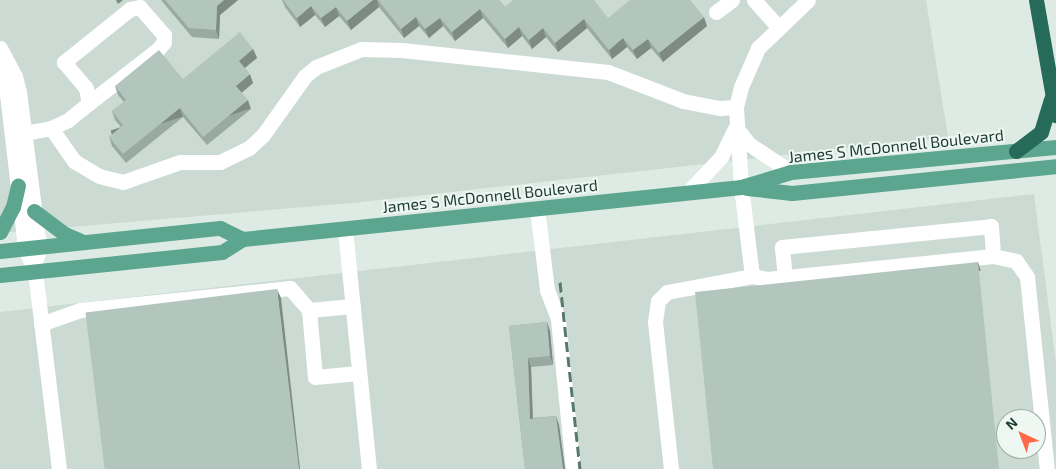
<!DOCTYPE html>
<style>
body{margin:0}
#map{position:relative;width:1056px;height:469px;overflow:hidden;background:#ddebe4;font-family:"Exo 2",sans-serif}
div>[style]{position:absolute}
.built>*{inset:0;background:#cbdbd3}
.minor>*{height:15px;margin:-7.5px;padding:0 7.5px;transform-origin:7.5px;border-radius:7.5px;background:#fff}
.major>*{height:15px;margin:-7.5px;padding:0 7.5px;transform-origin:7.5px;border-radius:7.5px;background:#5ca68f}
.highway>*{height:15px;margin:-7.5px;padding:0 7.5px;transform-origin:7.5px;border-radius:7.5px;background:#266b59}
.rail>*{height:3px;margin-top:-1.5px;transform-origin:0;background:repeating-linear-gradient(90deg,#57786d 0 10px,transparent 0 15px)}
.wall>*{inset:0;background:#99aaa3}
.shaded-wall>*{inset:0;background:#7d8b84;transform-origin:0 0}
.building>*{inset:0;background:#b2c6bd;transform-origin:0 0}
span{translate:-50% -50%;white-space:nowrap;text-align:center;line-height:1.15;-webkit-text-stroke:4px #eef7f2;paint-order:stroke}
.street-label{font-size:16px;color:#1d3c32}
.north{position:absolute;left:996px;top:409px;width:50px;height:50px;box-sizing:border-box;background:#eef7f2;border:1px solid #9aaca5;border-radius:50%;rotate:317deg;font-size:14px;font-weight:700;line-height:20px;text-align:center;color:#1d3c32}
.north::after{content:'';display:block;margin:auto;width:18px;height:22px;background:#ff6947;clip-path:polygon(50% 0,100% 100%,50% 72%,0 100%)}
</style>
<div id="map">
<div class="built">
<i style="clip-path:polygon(0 0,926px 0,948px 137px,352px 203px,0 233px)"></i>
<i style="clip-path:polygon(evenodd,1034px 194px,1056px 363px,1056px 469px,0 469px,0 312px,1034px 194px,1006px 419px,1036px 419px,1036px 449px,1006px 449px,1006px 419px)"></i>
</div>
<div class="minor">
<i style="left:754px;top:0;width:36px;rotate:48deg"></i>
<i style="left:716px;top:12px;width:20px;rotate:-37deg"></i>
<i style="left:0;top:48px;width:32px;rotate:62deg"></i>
<i style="left:15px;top:76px;width:16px;rotate:76deg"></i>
<i style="left:19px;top:92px;width:156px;rotate:82.6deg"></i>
<i style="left:39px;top:247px;width:13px;rotate:103deg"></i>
<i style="left:0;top:71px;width:24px;rotate:73deg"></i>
<i style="left:7px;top:94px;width:155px;rotate:83.3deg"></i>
<i style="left:25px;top:248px;width:25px;rotate:67deg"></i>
<i style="left:35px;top:271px;width:199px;rotate:83.1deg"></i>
<i style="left:51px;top:128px;width:40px;rotate:55.1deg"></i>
<i style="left:74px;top:161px;width:29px;rotate:31deg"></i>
<i style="left:99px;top:176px;width:25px;rotate:14deg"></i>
<i style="left:123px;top:182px;width:60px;rotate:-19.3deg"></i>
<i style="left:180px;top:162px;width:40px"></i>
<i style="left:220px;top:162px;width:32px;rotate:-26deg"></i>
<i style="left:249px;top:148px;width:19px;rotate:-43deg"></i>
<i style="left:263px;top:135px;width:72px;rotate:-54.6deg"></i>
<i style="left:305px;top:76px;width:14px;rotate:-39deg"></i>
<i style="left:316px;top:67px;width:48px;rotate:-21.8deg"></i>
<i style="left:361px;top:49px;width:41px;rotate:1.4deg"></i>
<i style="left:402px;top:50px;width:207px;rotate:6.1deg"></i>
<i style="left:608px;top:72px;width:80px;rotate:21.1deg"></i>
<i style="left:683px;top:101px;width:38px;rotate:11deg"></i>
<i style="left:720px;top:108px;width:16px;rotate:-4deg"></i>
<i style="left:738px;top:130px;width:18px;rotate:52deg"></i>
<i style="left:749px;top:144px;width:50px;rotate:33.7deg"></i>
<i style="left:12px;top:135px;width:40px;rotate:-10deg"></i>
<i style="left:51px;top:128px;width:19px;rotate:-25deg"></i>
<i style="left:68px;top:120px;width:27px;rotate:-39deg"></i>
<i style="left:89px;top:103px;width:88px;rotate:-38deg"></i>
<i style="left:158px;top:49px;width:9px;rotate:-49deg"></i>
<i style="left:164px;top:42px;width:7px;rotate:-90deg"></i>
<i style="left:164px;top:35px;width:37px;rotate:-131deg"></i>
<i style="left:140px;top:7px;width:10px;rotate:169deg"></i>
<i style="left:130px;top:9px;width:85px;rotate:141.2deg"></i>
<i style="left:64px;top:62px;width:34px;rotate:50deg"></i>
<i style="left:86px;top:88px;width:15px;rotate:79deg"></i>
<i style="left:687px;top:193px;width:50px;rotate:-46.6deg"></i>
<i style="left:721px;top:157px;width:32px;rotate:-64deg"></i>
<i style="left:537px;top:208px;width:83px;rotate:83deg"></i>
<i style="left:547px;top:290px;width:31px;rotate:69deg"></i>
<i style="left:558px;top:319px;width:151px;rotate:84.3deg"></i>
<i style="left:345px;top:229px;width:241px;rotate:84.3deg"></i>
<i style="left:752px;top:276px;width:90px;rotate:-97deg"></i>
<i style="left:741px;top:187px;width:80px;rotate:-93.6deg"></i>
<i style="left:736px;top:107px;width:21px;rotate:-76deg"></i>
<i style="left:741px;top:87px;width:43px;rotate:-66.4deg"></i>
<i style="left:758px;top:48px;width:69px;rotate:-43.8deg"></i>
<i style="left:785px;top:277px;width:30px;rotate:-96deg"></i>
<i style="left:782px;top:247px;width:210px;rotate:-5.7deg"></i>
<i style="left:991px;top:226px;width:30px;rotate:86deg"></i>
<i style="left:309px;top:310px;width:67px;rotate:84.9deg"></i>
<i style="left:315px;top:377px;width:44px;rotate:-5.2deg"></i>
<i style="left:41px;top:324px;width:41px;rotate:-19.7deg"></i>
<i style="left:80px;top:310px;width:211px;rotate:-6deg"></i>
<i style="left:290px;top:288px;width:29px;rotate:49deg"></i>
<i style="left:309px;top:310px;width:44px;rotate:-5.2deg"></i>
<i style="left:671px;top:469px;width:148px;rotate:-96.2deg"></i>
<i style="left:655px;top:322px;width:21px;rotate:-82deg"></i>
<i style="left:658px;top:301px;width:13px;rotate:-45deg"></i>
<i style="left:667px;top:292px;width:86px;rotate:-10.7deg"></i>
<i style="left:752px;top:276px;width:15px;rotate:11deg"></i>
<i style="left:767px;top:279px;width:227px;rotate:-5.8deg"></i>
<i style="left:993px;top:256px;width:24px;rotate:12deg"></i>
<i style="left:1016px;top:261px;width:19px;rotate:55deg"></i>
<i style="left:1027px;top:277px;width:193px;rotate:84.1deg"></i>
</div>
<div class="major">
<i style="left:747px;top:188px;width:45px;rotate:6.3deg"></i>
<i style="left:792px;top:193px;width:265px;rotate:-5.8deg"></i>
<i style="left:34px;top:211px;width:39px;rotate:37deg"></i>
<i style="left:65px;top:234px;width:17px;rotate:24deg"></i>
<i style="left:0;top:232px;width:28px;rotate:-63deg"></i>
<i style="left:13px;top:207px;width:22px;rotate:-77deg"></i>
<i style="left:0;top:251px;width:221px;rotate:-6deg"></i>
<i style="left:220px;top:228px;width:25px;rotate:26deg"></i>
<i style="left:0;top:275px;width:223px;rotate:-5.9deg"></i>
<i style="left:222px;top:252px;width:25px;rotate:-32deg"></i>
<i style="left:243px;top:239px;width:501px;rotate:-5.96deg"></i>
<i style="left:741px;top:187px;width:52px;rotate:-16.7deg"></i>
<i style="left:791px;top:172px;width:266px;rotate:-5.4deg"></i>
</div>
<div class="highway">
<i style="left:1036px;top:0;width:117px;rotate:80.1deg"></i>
<i style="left:1016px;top:151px;width:31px;rotate:-37deg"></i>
<i style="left:1041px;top:132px;width:34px;rotate:-73deg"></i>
</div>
<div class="rail">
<i style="left:560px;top:282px;width:188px;rotate:83.9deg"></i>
</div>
<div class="wall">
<i style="clip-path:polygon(161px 0,238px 0,220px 15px,219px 39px,192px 37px)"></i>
<i style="clip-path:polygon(282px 0,499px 0,505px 7px,608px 18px,707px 26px,663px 62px,651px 48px,637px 59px,627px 47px,612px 59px,587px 28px,558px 52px,546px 37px,532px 49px,522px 36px,508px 48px,483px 18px,455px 41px,443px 26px,429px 38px,419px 26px,404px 38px,379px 7px,351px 30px,339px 16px,325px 27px,315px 15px,300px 27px,285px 7px)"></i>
<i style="clip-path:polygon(253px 49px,257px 58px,245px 68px,253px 83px,241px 93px,251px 109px,207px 145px,183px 117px,126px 163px,112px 146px,109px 137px,121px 127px,115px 120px,112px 111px,124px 102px,118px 95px,115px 86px,183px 79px)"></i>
<i style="clip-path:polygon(547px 322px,550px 331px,553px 365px,531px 367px,533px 418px,556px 416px,559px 425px,565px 469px,525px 469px,509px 326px)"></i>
</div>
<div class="shaded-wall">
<i style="clip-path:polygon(116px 0,123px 0,118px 4px)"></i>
<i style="clip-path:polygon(224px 0,238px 0,220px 15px,219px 39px,216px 30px,217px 6px)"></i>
<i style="clip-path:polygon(373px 0,377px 0,379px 7px,351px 30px,347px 21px)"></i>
<i style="clip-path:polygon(311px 6px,315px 15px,300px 27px,297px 18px)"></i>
<i style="clip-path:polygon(336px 7px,339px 16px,325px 27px,321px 18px)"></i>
<i style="clip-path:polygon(480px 9px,483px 18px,455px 41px,452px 32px)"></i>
<i style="clip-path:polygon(416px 17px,419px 26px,404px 38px,401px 29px)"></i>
<i style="clip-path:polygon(704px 17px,707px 26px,663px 62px,659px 53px)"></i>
<i style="clip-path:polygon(440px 18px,443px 26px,429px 38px,425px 29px)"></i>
<i style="clip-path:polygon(584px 19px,587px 28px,558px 52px,555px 43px)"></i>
<i style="clip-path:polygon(519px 27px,522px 36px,508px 48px,505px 39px)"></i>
<i style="clip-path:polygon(543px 28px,546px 37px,532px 49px,529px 40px)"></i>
<i style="clip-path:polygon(623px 38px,627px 47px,612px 59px,609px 50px)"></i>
<i style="clip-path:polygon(648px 39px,651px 48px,637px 59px,633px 50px)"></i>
<i style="clip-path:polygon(253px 49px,257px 58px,242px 70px,239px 61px)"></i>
<i style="clip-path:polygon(250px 74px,253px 83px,239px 95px,236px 86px)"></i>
<i style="left:248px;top:100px;width:9px;height:58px;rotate:72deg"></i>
<i style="left:180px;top:108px;width:9px;height:73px;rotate:72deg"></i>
<i style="left:978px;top:262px;width:9px;height:208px;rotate:72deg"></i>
<i style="clip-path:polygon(277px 289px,281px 298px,300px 469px,298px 469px)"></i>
<i style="clip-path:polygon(547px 322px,550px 331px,553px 365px,550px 356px)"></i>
<i style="clip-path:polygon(528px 358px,531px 367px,533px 428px,530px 419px)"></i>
<i style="clip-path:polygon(556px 416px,559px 425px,565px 469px,563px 469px)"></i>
</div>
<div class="building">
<i style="clip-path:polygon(165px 0,224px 0,217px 6px,216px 30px,189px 28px)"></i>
<i style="clip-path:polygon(283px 0,373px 0,347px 21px,336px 7px,321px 18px,311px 6px,297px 18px)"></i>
<i style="clip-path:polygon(378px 0,499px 0,505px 7px,513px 0,594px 0,608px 18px,630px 0,690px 0,704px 17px,659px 53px,648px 39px,633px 50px,623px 38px,609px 50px,584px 19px,555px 43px,543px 28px,529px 40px,519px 27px,505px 39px,480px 9px,452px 32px,440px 18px,425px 29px,416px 17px,401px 29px)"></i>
<i style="clip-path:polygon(240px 32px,253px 49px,239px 61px,250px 74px,236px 86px,248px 100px,203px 137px,180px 108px,123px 154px,109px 137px,123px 125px,112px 111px,126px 100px,115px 86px,159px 50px,183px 79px)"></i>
<i style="clip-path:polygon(978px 262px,999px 469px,713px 469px,695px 292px)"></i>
<i style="left:277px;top:289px;width:181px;height:193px;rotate:83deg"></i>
<i style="clip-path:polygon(547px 322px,550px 356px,528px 358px,530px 419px,556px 416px,563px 469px,525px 469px,509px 326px)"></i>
</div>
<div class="street-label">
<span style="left:896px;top:146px;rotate:-6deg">James S McDonnell Boulevard</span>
<span style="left:490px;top:196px;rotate:-6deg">James S McDonnell Boulevard</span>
</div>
<div class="north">N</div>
</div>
